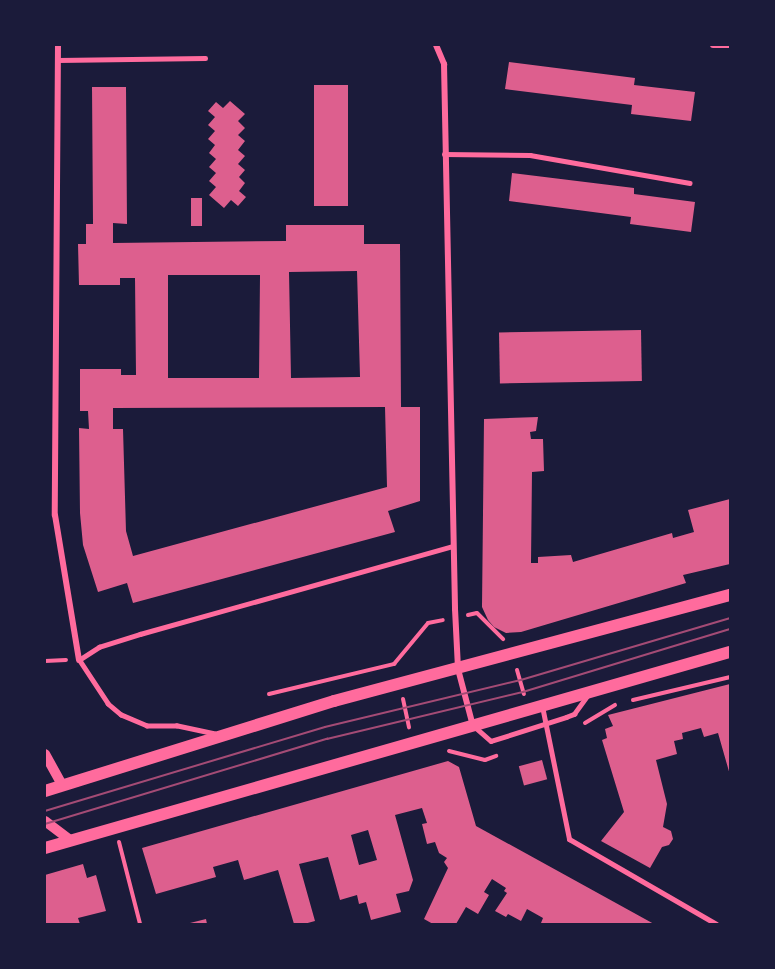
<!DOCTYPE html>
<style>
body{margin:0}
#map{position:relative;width:775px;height:969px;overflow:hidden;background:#1b1b3a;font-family:Arial,sans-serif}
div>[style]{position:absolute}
.building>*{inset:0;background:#dd5f8e;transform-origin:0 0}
.path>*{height:4px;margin:-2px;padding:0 2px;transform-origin:2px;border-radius:2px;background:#ff6b9d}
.service>*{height:4.5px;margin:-2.25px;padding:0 2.25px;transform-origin:2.25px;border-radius:2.25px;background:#ff6b9d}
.pedestrian>*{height:5px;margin:-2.5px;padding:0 2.5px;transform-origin:2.5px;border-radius:2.5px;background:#ff6b9d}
.minor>*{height:6px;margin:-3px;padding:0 3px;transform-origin:3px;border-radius:3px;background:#ff6b9d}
.tertiary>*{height:10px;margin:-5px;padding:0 5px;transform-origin:5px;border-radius:5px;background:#ff6b9d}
.secondary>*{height:12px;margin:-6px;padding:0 6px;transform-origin:6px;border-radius:6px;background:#ff6b9d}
.tram>*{height:1.5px;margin:-0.75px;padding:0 0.75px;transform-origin:0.75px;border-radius:0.75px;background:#a44b75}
span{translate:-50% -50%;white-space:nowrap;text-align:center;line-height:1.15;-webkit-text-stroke:6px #1b1b3a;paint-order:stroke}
.frame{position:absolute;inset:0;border:46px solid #1b1b3a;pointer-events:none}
</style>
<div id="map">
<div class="building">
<i style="clip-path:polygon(509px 62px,635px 78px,634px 85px,695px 92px,691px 121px,631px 114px,632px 105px,505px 89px)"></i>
<i style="left:314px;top:85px;width:34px;height:121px"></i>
<i style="clip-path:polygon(evenodd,92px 87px,126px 87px,127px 224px,113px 223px,113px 243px,286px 241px,286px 225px,364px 225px,364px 244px,400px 244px,401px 407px,420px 407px,420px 501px,388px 511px,395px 532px,133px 603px,127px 583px,98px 592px,83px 545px,80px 513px,79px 428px,89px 429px,88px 411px,80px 411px,80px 369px,121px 369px,121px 375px,136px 375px,135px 278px,120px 278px,120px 285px,79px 285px,78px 244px,86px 244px,86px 224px,93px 224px,92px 87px,357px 271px,360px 377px,291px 378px,289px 272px,357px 271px,92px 87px,168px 275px,260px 275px,259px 378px,168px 378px,168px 275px,92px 87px,385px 407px,387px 487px,133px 556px,126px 531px,123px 429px,113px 429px,113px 408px,385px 407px)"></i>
<i style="clip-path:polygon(230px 101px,245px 114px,238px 121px,245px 128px,238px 135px,245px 141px,238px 150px,245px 156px,238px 164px,245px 170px,239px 177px,245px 183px,239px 191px,246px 197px,238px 206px,231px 200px,224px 208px,209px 195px,216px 187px,209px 181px,216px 173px,209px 167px,216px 159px,209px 153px,215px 145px,208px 139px,215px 131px,208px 125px,215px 117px,208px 111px,216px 102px,223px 108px)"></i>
<i style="clip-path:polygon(512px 173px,634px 188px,634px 194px,695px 202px,691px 232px,630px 224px,631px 217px,509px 201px)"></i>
<i style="left:191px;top:198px;width:11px;height:28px"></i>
<i style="left:641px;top:330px;width:51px;height:142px;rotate:89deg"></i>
<i style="clip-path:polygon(538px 417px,536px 431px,530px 432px,531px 439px,543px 439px,544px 471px,532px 472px,531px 563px,538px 563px,538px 557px,571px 555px,573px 562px,672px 533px,673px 538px,694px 532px,688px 510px,730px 499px,730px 564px,683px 575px,686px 583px,521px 632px,506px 633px,494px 627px,488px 620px,482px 607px,484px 419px)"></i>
<i style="clip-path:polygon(730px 684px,730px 775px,718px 733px,704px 737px,701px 728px,682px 733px,683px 739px,674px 741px,677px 754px,656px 760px,667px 804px,663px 827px,671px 831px,673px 839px,669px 845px,662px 847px,650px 868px,601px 841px,624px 812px,602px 740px,607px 738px,605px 729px,613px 726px,608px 715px)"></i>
<i style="left:542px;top:760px;width:20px;height:24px;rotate:75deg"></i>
<i style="clip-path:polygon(evenodd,448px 761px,459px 767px,476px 826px,654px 924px,543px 924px,541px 923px,543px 918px,527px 909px,521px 921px,508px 914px,506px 917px,495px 911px,507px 893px,504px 891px,506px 888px,492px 879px,484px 892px,489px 895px,478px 914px,466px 907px,456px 924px,433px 924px,424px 919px,448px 868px,444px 862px,447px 858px,439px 853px,435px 842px,427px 844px,422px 824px,427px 823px,422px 808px,395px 815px,413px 880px,409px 891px,396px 894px,401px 912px,371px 920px,366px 902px,359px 904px,357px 895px,340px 900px,328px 857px,299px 864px,315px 921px,304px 924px,294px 924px,278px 870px,244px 880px,238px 860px,213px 867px,216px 877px,156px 894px,142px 848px,448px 761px,368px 830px,377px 860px,359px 865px,351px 835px,368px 830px)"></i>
<i style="clip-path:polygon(83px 864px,87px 878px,96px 875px,106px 911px,78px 918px,80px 924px,45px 924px,45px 875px)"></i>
<i style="clip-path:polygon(206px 919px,207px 924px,190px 924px,190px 923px)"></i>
</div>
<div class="path">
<i style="left:468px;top:615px;width:9px;rotate:-13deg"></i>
<i style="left:477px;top:613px;width:37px;rotate:45deg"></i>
<i style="left:45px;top:661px;width:21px;rotate:-3deg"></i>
<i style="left:394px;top:664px;width:53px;rotate:-50.3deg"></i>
<i style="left:428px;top:623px;width:15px;rotate:-11deg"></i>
<i style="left:517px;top:670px;width:25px;rotate:74deg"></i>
<i style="left:269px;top:694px;width:129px;rotate:-13.5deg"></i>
<i style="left:403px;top:699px;width:29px;rotate:78deg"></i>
<i style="left:633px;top:700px;width:100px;rotate:-13.3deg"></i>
<i style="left:585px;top:723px;width:35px;rotate:-31deg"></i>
<i style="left:449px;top:751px;width:37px;rotate:14deg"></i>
<i style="left:485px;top:760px;width:12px;rotate:-20deg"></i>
<i style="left:119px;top:842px;width:85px;rotate:75.6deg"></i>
</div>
<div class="service">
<i style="left:58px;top:60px;width:147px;rotate:-0.8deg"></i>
<i style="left:444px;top:154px;width:86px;rotate:0.7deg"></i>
<i style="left:530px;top:155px;width:162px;rotate:9.9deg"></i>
<i style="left:475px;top:727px;width:21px;rotate:41deg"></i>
<i style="left:491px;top:741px;width:79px;rotate:-17.7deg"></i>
<i style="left:566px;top:717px;width:9px;rotate:-21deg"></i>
<i style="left:574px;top:714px;width:24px;rotate:-54deg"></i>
<i style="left:215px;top:734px;width:39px;rotate:-168deg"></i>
<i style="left:177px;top:726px;width:30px;rotate:180deg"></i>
<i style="left:147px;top:726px;width:28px;rotate:-157deg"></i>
<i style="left:121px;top:715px;width:17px;rotate:-140deg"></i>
<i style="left:108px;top:704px;width:53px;rotate:-123.4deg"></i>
<i style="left:79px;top:660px;width:24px;rotate:-33deg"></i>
<i style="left:99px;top:647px;width:43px;rotate:-17.6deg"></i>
<i style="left:140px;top:634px;width:325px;rotate:-15.7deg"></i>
</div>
<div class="pedestrian">
<i style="left:542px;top:706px;width:136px;rotate:78.5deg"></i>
<i style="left:569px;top:839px;width:170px;rotate:30deg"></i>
</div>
<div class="minor">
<i style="left:58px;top:45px;width:470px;rotate:90.4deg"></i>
<i style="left:55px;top:515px;width:147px;rotate:80.6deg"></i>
<i style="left:436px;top:45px;width:21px;rotate:67deg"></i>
<i style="left:444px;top:64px;width:545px;rotate:88.84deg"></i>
<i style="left:455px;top:609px;width:60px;rotate:87.1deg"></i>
<i style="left:458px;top:669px;width:59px;rotate:75.3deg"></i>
<i style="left:713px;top:45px;width:17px"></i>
</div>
<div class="tertiary">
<i style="left:45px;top:754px;width:35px;rotate:61deg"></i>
<i style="left:45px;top:821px;width:31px;rotate:37deg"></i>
</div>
<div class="secondary">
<i style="left:45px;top:791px;width:303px;rotate:-17.3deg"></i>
<i style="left:334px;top:701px;width:410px;rotate:-15deg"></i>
<i style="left:45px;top:848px;width:712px;rotate:-15.97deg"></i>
</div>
<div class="tram">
<i style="left:45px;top:811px;width:292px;rotate:-16.7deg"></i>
<i style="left:325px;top:727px;width:202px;rotate:-13.5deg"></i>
<i style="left:521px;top:680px;width:218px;rotate:-16.5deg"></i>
<i style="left:45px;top:824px;width:295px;rotate:-16.8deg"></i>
<i style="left:327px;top:739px;width:202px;rotate:-13.5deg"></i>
<i style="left:523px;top:692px;width:216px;rotate:-16.9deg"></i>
</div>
<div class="frame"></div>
</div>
